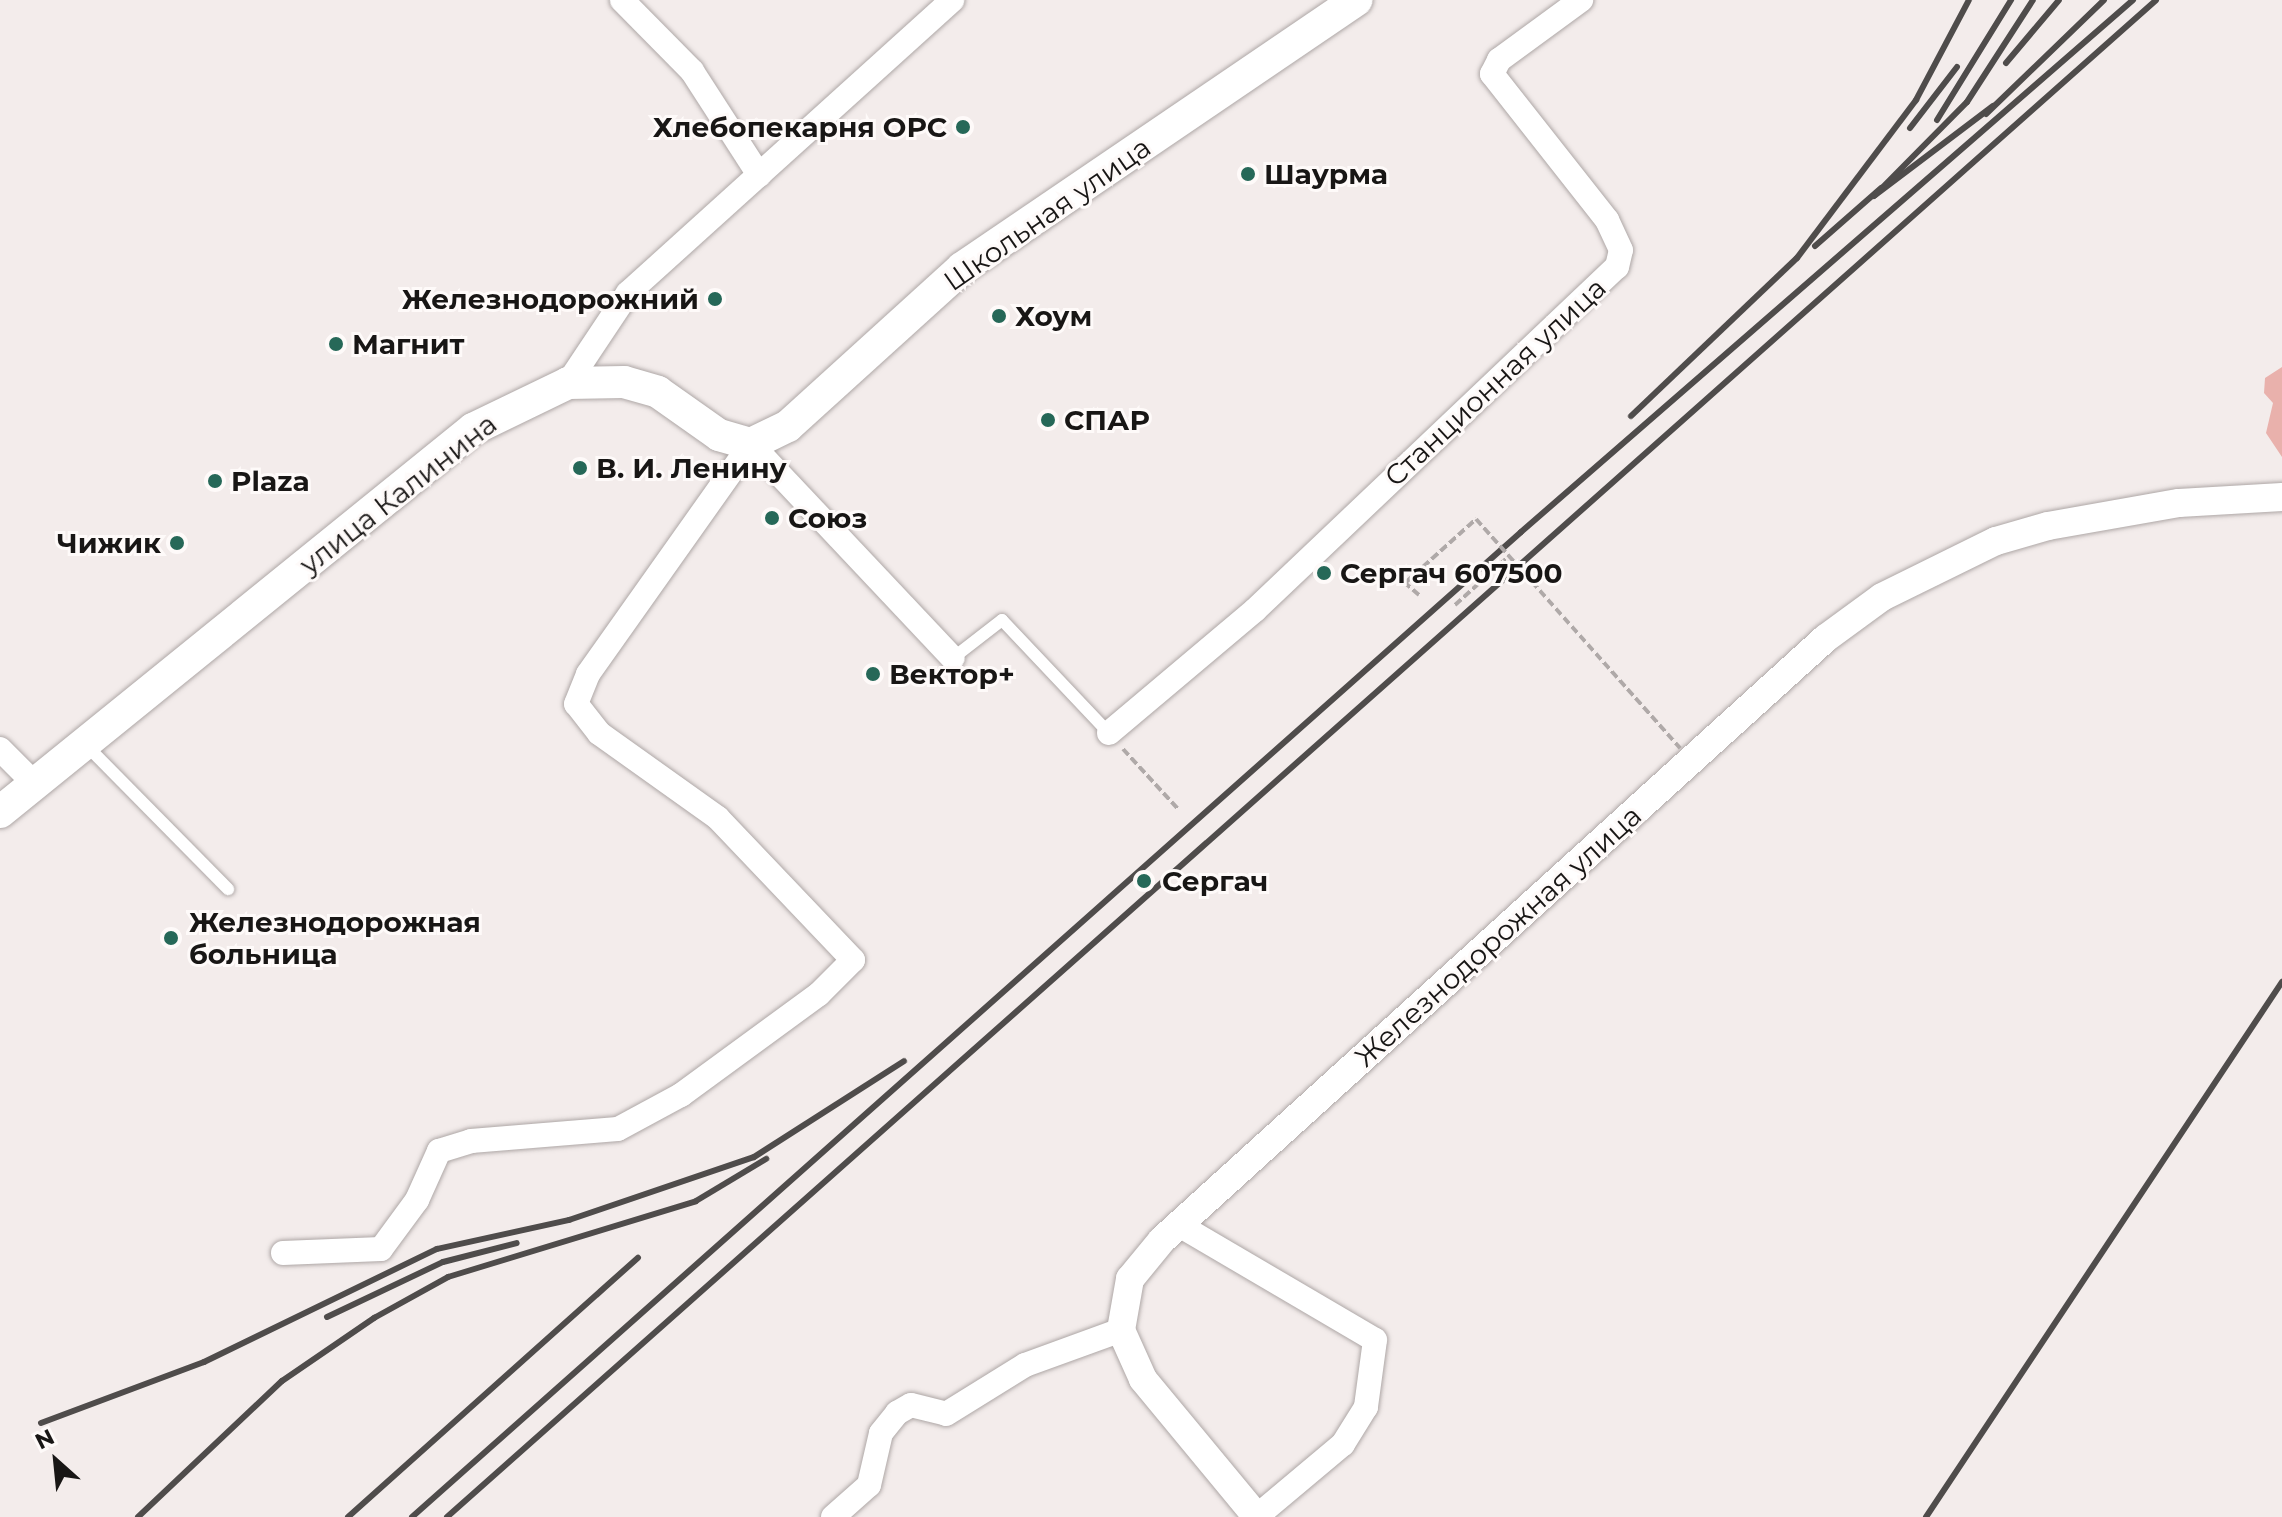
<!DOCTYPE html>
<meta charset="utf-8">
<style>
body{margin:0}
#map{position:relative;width:2282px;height:1517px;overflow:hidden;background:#f3eceb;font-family:Montserrat,sans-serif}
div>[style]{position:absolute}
.water>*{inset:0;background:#e9b1ac}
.path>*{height:4px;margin-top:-2px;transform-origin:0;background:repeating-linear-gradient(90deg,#afa9a8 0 8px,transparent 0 12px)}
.roads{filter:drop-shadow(0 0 2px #aea7a6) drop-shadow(0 0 2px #aea7a6)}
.service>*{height:12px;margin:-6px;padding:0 6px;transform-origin:6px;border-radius:6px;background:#fff}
.minor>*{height:24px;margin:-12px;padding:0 12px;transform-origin:12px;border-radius:12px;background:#fff}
.tertiary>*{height:28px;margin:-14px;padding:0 14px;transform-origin:14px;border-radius:14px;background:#fff}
.secondary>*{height:32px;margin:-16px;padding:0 16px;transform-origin:16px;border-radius:16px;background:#fff}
.rail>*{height:6px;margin:-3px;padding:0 3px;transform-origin:3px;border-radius:3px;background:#4f4c4b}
.path-bridge>*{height:4px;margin-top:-2px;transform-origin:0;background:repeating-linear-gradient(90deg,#afa9a8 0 8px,transparent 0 12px)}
.dots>*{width:22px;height:22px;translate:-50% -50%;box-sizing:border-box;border:4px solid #fefaf9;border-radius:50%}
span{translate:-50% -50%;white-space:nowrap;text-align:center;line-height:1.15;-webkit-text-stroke:6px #fefaf9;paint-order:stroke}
.poi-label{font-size:28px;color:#181615;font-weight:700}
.right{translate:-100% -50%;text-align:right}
.left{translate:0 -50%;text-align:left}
.street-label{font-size:28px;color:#181615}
.north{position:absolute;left:16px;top:1421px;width:80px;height:80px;-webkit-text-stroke:6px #fefaf9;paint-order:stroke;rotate:333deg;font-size:22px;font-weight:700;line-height:32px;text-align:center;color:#181615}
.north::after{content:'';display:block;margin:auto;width:28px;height:36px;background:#181615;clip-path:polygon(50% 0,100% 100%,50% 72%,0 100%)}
</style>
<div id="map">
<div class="water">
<i style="clip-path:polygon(2282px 367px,2282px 457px,2266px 433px,2273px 403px,2264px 393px,2265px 378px)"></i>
</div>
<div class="path">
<i style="left:1419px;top:595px;width:18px;rotate:-139deg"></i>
<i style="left:1405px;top:583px;width:96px;rotate:-42deg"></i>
<i style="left:1455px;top:605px;width:73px;rotate:-42.2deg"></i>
<i style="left:1123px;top:749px;width:81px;rotate:47.5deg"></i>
</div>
<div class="roads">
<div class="service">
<i style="left:953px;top:658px;width:62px;rotate:-37.8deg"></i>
<i style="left:1002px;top:620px;width:156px;rotate:46.6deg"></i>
<i style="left:85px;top:744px;width:204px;rotate:45.4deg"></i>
</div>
<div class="minor">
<i style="left:622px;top:0;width:100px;rotate:45.4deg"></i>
<i style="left:692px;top:71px;width:124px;rotate:57.2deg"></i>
<i style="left:568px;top:383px;width:108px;rotate:-56.3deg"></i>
<i style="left:628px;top:293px;width:437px;rotate:-42.1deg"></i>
<i style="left:1109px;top:733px;width:191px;rotate:-40.1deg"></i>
<i style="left:1255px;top:610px;width:499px;rotate:-43.5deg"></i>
<i style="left:1617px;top:267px;width:17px;rotate:-77deg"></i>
<i style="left:1621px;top:250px;width:33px;rotate:-115deg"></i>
<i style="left:1607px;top:220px;width:186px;rotate:-128.2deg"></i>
<i style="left:1492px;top:74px;width:16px;rotate:-63deg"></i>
<i style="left:1499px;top:60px;width:102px;rotate:-36.2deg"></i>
<i style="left:0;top:749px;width:49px;rotate:45deg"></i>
<i style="left:1179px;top:1225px;width:227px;rotate:30.4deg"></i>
<i style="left:1375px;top:1340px;width:68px;rotate:97.7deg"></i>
<i style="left:1366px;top:1407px;width:44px;rotate:121.9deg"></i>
<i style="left:1343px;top:1444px;width:114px;rotate:140deg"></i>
<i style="left:283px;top:1253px;width:98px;rotate:-2.3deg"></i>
<i style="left:381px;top:1249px;width:61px;rotate:-53.7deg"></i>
<i style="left:417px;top:1200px;width:54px;rotate:-65.8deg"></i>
<i style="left:439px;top:1151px;width:34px;rotate:-17deg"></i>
<i style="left:471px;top:1141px;width:147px;rotate:-4.7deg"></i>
<i style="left:618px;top:1129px;width:72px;rotate:-28.4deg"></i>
<i style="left:681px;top:1095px;width:171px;rotate:-36.2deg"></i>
<i style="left:819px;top:994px;width:48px;rotate:-45deg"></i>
<i style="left:853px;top:960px;width:196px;rotate:-133.6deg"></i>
<i style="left:718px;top:818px;width:146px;rotate:-144.5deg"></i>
<i style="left:599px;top:733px;width:37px;rotate:-128deg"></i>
<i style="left:576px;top:704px;width:32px;rotate:-68deg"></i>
<i style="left:588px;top:674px;width:282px;rotate:-54.7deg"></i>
<i style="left:751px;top:444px;width:294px;rotate:46.7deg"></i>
<i style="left:833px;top:1517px;width:48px;rotate:-41.6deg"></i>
<i style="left:869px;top:1485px;width:53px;rotate:-77deg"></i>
<i style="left:881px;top:1433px;width:26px;rotate:-51deg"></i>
<i style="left:897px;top:1413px;width:16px;rotate:-30deg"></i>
<i style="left:911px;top:1405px;width:36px;rotate:14deg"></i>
<i style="left:946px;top:1414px;width:93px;rotate:-31.8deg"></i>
<i style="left:1025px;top:1365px;width:102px;rotate:-20deg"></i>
</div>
<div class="tertiary">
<i style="left:1257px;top:1517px;width:179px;rotate:-129.6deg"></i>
<i style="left:1143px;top:1379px;width:54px;rotate:-114.2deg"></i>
<i style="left:1121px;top:1330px;width:52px;rotate:-80deg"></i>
<i style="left:1130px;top:1279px;width:50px;rotate:-50.6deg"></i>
<i style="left:1162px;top:1240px;width:896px;rotate:-42.2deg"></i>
<i style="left:1826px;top:638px;width:69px;rotate:-36.2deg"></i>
<i style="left:1882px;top:597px;width:127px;rotate:-26.2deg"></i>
<i style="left:1996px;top:541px;width:54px;rotate:-16.1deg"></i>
<i style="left:2048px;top:526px;width:133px;rotate:-10deg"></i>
<i style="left:2179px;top:503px;width:103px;rotate:-3.3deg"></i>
</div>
<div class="secondary">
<i style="left:0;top:812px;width:609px;rotate:-39deg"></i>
<i style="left:473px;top:429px;width:106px;rotate:-25.8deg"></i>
<i style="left:568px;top:383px;width:56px;rotate:-1deg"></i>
<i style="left:624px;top:382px;width:35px;rotate:16deg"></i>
<i style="left:658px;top:392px;width:75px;rotate:35.2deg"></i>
<i style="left:719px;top:435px;width:33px;rotate:16deg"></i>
<i style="left:751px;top:444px;width:41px;rotate:-25.9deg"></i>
<i style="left:788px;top:426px;width:235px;rotate:-42.2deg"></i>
<i style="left:962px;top:268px;width:477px;rotate:-34.2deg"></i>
</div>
</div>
<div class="rail">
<i style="left:2006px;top:63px;width:82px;rotate:-49.9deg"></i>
<i style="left:1993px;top:106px;width:149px;rotate:142.9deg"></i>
<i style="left:1874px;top:196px;width:132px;rotate:-45.3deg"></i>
<i style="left:1967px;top:102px;width:121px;rotate:-57.1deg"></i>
<i style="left:1986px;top:114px;width:164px;rotate:-44deg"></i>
<i style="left:1937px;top:120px;width:141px;rotate:-58.3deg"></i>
<i style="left:1910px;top:128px;width:77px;rotate:-52.4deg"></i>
<i style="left:1815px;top:246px;width:88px;rotate:-41.3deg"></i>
<i style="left:1631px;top:416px;width:229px;rotate:-43.6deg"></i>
<i style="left:1797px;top:258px;width:198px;rotate:-53deg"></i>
<i style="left:1916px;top:100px;width:113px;rotate:-62.1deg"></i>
<i style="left:327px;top:1317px;width:128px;rotate:-25.4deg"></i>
<i style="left:443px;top:1262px;width:76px;rotate:-14.4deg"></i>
<i style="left:41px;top:1423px;width:174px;rotate:-20.5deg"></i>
<i style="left:204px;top:1362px;width:259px;rotate:-25.9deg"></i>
<i style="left:437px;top:1249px;width:135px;rotate:-12.4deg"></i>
<i style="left:569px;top:1220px;width:195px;rotate:-18.8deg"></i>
<i style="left:754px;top:1157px;width:178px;rotate:-32.6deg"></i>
<i style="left:138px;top:1517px;width:198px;rotate:-43.4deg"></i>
<i style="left:282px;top:1381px;width:112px;rotate:-34.4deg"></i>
<i style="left:374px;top:1318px;width:85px;rotate:-29deg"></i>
<i style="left:448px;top:1277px;width:259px;rotate:-17deg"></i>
<i style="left:696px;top:1201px;width:82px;rotate:-31deg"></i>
<i style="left:348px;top:1517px;width:389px;rotate:-41.8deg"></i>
<i style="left:412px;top:1517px;width:1483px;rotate:-41.61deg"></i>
<i style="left:1521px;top:532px;width:811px;rotate:-41deg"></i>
<i style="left:447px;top:1517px;width:2285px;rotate:-41.59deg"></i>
<i style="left:1926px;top:1517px;width:643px;rotate:-56.36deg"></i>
</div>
<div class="path-bridge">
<i style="left:1476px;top:519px;width:307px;rotate:48.3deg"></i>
</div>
<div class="dots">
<i style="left:963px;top:127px;background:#266858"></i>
<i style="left:1248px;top:174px;background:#266858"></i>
<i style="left:715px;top:299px;background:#266858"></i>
<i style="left:999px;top:316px;background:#266858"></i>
<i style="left:336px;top:344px;background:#266858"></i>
<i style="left:1048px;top:420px;background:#266858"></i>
<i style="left:580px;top:468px;background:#266858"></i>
<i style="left:215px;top:481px;background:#266858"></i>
<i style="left:772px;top:518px;background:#266858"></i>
<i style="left:177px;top:543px;background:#266858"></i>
<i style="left:1324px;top:573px;background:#266858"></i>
<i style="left:873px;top:674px;background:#266858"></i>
<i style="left:1144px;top:881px;background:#266858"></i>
<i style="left:171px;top:938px;background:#266858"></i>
</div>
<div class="poi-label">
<span class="right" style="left:947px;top:127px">Хлебопекарня ОРС</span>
<span class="left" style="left:1264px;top:174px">Шаурма</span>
<span class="right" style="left:699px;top:299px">Железнодорожний</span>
<span class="left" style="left:1015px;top:316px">Хоум</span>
<span class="left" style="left:352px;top:344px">Магнит</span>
<span class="left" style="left:1064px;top:420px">СПАР</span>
<span class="left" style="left:596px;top:468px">В. И. Ленину</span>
<span class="left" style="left:231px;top:481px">Plaza</span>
<span class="left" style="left:788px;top:518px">Союз</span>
<span class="right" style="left:161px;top:543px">Чижик</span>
<span class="left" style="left:1340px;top:573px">Сергач 607500</span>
<span class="left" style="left:889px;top:674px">Вектор+</span>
<span class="left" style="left:1162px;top:881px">Сергач</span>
<span class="left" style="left:189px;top:938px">Железнодорожная<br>больница</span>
</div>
<div class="street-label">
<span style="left:1047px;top:214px;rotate:-35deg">Школьная улица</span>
<span style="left:1495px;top:382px;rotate:-43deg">Станционная улица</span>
<span style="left:398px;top:494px;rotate:-38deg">улица Калинина</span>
<span style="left:1498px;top:936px;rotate:-42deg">Железнодорожная улица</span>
</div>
<div class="north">N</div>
</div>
